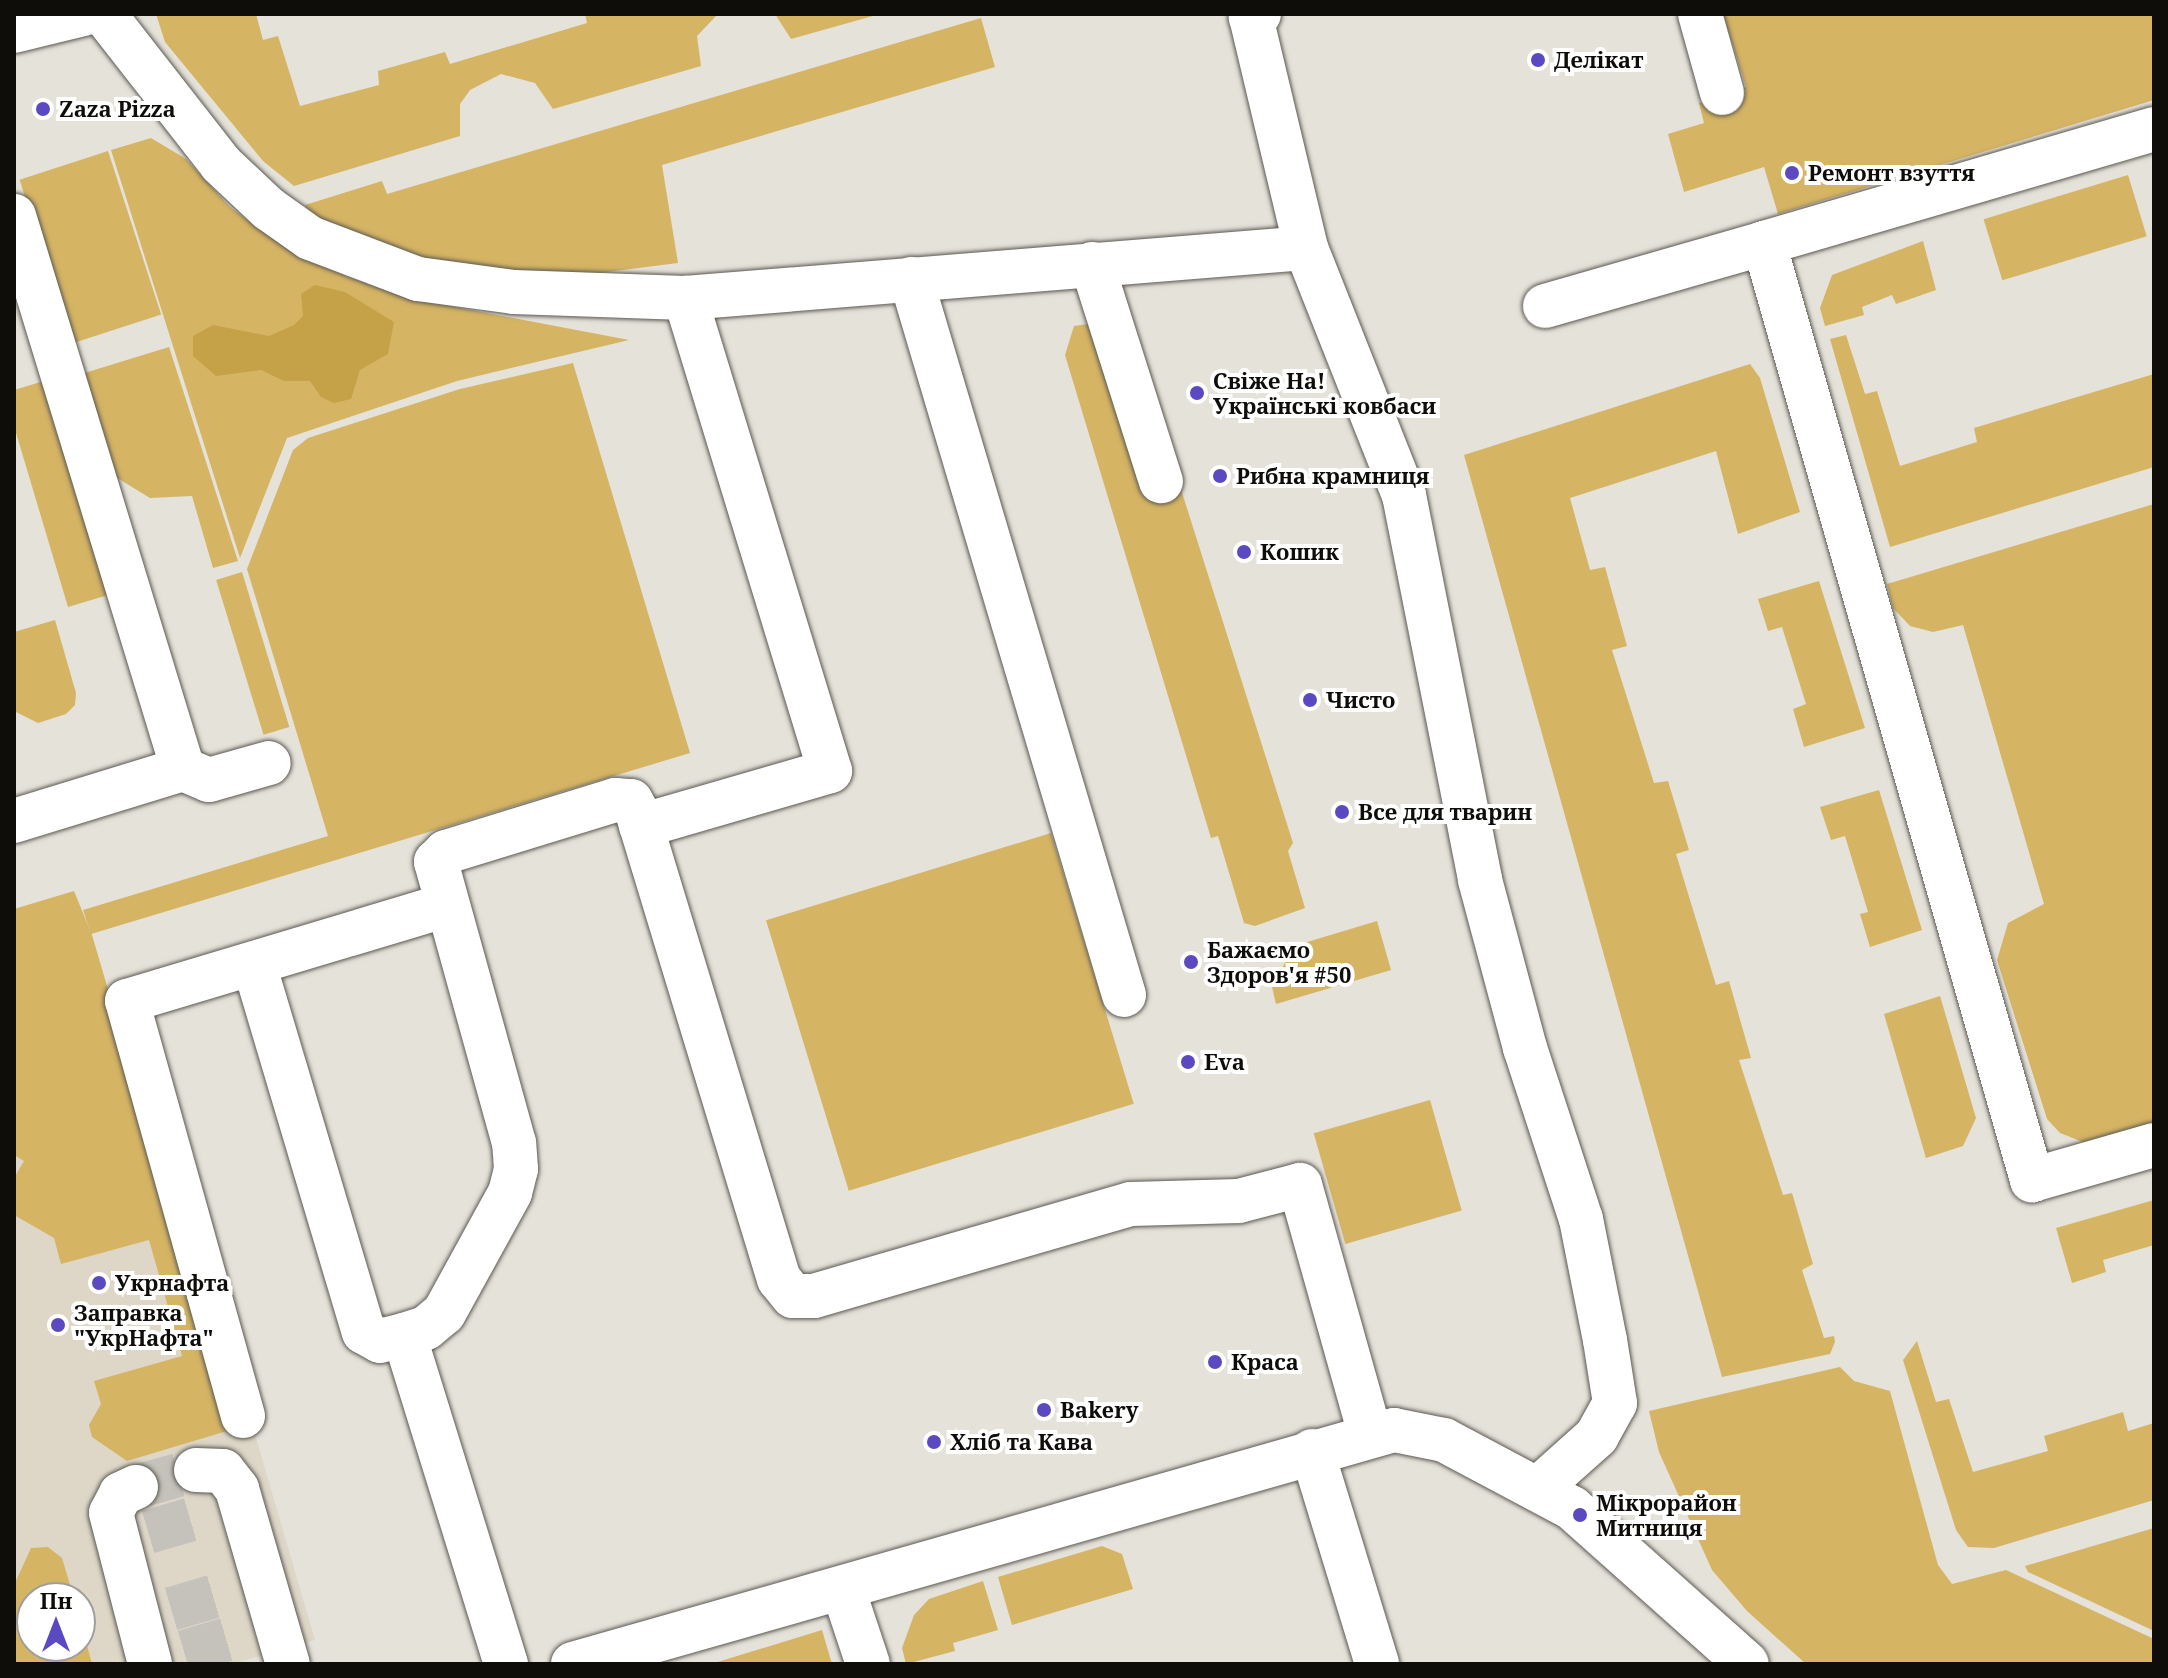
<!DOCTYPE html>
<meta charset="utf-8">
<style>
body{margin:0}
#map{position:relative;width:2168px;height:1678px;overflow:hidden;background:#e5e2da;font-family:"Noto Serif",serif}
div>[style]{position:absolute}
.built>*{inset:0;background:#ded7c8}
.green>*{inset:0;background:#d5b464;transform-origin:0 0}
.forest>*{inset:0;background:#c5a248}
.minor-tunnel>*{height:44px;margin-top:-22px;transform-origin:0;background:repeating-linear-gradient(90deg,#c5c2bb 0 44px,transparent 0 66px)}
.roads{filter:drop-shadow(0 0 2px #5b5952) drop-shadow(0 0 2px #5b5952)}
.minor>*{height:44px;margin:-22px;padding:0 22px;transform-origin:22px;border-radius:22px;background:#fff}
.dots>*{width:22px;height:22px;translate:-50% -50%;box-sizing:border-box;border:4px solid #fff;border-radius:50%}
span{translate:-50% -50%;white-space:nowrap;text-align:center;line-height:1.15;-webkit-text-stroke:8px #fff;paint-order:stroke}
.poi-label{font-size:22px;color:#0e0d0a;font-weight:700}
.left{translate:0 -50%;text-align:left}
.frame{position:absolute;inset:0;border:16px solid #0e0d0a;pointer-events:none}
.north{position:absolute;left:16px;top:1582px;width:80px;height:80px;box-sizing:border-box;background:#fff;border:2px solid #9f9e9d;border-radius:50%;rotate:0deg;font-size:22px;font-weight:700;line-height:32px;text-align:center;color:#0e0d0a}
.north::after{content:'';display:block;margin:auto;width:28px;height:36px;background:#5b49c1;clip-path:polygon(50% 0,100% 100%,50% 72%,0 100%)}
</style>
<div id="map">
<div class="built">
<i style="clip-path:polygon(evenodd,14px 1071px,139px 1136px,252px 1424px,315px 1640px,232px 1664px,119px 1664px,117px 1660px,115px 1664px,14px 1664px,14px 1071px,32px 1598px,80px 1598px,80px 1646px,32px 1646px,32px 1598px)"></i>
</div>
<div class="green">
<i style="clip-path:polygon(156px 14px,256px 14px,263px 40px,278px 36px,300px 106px,379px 85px,378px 71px,445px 52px,450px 64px,587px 23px,585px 14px,718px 14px,697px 36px,701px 66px,553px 109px,535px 83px,501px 74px,470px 90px,460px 104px,460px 136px,294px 186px,263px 161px,165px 42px)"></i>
<i style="clip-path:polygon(775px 14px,880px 14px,791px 39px)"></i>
<i style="clip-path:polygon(1723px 14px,2154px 14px,2154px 100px,1778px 214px,1764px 167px,1684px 192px,1668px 134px,1704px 123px,1699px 103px,1746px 87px)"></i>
<i style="clip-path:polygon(981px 18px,995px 67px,662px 165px,678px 263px,583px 275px,402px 264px,317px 228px,305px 205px,382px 181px,387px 194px)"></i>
<i style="clip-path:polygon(151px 138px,186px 159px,230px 207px,265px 233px,345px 276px,418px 300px,629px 340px,457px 381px,287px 438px,240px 558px,111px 150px)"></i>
<i style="left:108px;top:151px;width:172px;height:93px;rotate:72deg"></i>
<i style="left:2128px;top:175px;width:64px;height:151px;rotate:73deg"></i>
<i style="clip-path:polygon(1923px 241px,1936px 290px,1896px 304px,1892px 295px,1862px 307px,1864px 315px,1825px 326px,1820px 308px,1832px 275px)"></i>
<i style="clip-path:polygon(1095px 323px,1179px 483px,1293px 843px,1288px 851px,1305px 908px,1255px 926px,1244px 923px,1218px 836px,1211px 838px,1065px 355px,1074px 326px)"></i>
<i style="clip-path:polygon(1846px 335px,1865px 394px,1877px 391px,1900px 466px,1977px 442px,1974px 428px,2154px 374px,2154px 467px,1890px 547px,1830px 339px)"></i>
<i style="clip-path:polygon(169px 347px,238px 561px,213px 568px,192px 496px,150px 498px,114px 476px,78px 375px)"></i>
<i style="clip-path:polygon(573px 363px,690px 753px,91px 934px,83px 910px,328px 836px,247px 569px,293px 450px,308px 438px,460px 389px)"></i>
<i style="clip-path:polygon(1750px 364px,1760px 378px,1800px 512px,1738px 534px,1716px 451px,1570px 498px,1590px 570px,1605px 567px,1627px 646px,1612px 650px,1654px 783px,1668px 781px,1689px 850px,1676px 854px,1716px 985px,1729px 981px,1751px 1058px,1739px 1060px,1783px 1195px,1792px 1193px,1813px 1264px,1802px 1270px,1824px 1338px,1834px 1336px,1835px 1342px,1830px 1354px,1722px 1377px,1464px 455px)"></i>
<i style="clip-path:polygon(44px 381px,108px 595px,68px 607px,14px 426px,14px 390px)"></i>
<i style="clip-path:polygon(2154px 504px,2154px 1131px,2088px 1144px,2060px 1133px,2047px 1119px,1997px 960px,2008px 923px,2044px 904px,1963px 625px,1933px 632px,1910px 626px,1893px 608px,1887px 584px)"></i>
<i style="left:242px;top:572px;width:162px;height:27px;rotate:73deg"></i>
<i style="clip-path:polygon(1819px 581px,1865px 728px,1804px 747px,1793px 709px,1806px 704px,1782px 627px,1768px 631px,1758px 599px)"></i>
<i style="clip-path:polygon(55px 620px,76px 693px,75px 705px,66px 714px,38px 723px,14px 711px,14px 632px)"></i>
<i style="clip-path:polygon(1879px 790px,1922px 930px,1870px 947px,1860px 914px,1868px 912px,1845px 836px,1831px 840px,1820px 807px)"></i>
<i style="left:1051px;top:833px;width:283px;height:298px;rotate:73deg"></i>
<i style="clip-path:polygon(74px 891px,92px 935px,237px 1428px,127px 1461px,92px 1437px,89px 1425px,101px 1404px,94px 1381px,182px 1356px,149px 1240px,61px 1264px,54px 1238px,14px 1215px,14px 1178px,24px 1161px,14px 1155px,14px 909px)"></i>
<i style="clip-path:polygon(1377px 921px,1391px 970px,1276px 1004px,1272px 987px,1294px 946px)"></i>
<i style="clip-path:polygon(1940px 996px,1976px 1118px,1963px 1146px,1926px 1158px,1884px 1014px)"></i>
<i style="left:1430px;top:1100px;width:115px;height:121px;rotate:74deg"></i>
<i style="clip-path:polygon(2154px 1200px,2154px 1245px,2103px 1260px,2106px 1272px,2072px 1283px,2056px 1228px)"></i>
<i style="clip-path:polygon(1917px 1341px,1936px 1402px,1949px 1399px,1973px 1472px,2048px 1451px,2044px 1436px,2123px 1412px,2128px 1431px,2154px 1423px,2154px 1500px,1994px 1548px,1968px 1547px,1956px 1530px,1903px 1360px)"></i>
<i style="clip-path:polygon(1840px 1367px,1854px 1381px,1890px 1391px,1938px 1565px,1952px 1584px,2006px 1570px,2154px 1639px,2154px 1664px,1806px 1664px,1747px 1611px,1712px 1570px,1659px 1452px,1649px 1411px)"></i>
<i style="clip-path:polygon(2154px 1528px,2154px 1631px,2028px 1572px,2025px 1566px)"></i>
<i style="clip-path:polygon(1102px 1546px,1122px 1554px,1133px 1589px,1012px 1625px,998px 1577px)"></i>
<i style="clip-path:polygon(48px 1547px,62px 1558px,74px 1598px,32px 1598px,32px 1646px,80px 1646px,80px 1619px,92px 1664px,14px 1664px,14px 1585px,31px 1548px)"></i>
<i style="clip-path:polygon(983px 1581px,998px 1630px,953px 1643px,955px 1651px,906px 1664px,902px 1648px,914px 1615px,929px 1599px)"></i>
<i style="clip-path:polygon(822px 1630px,832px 1664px,711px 1664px)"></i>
</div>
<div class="forest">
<i style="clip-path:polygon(315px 285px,345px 292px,394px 322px,388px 354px,360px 370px,351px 399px,334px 403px,321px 397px,310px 381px,284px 381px,261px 370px,216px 376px,193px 356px,193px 336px,213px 325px,269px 336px,294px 325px,303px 316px,301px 294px)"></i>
</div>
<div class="minor-tunnel">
<i style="left:136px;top:1487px;width:62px;rotate:-15.8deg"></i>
<i style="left:148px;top:1532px;width:64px;rotate:-16.4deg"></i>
<i style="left:171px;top:1609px;width:64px;rotate:-16.4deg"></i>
<i style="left:184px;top:1652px;width:64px;rotate:-16.4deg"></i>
</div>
<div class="roads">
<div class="minor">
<i style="left:104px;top:14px;width:190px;rotate:52deg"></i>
<i style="left:221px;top:164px;width:66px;rotate:43.2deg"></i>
<i style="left:269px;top:209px;width:50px;rotate:35.3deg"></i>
<i style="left:310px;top:238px;width:116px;rotate:20.8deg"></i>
<i style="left:418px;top:279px;width:97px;rotate:7.7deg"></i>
<i style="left:514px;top:292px;width:171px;rotate:2deg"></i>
<i style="left:685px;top:298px;width:623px;rotate:-4.6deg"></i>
<i style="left:1259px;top:14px;width:9px;rotate:159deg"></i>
<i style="left:1251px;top:17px;width:237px;rotate:76.6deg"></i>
<i style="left:1306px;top:248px;width:266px;rotate:68.4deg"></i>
<i style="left:1404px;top:495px;width:392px;rotate:78.8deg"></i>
<i style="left:1480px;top:880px;width:174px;rotate:75deg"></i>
<i style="left:1525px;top:1048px;width:180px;rotate:71.9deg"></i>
<i style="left:1581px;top:1219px;width:123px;rotate:78.8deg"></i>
<i style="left:1605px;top:1340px;width:64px;rotate:81deg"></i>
<i style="left:1615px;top:1403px;width:38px;rotate:119deg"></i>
<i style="left:1597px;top:1436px;width:76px;rotate:138.2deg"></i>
<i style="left:1700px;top:14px;width:82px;rotate:74.4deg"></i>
<i style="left:14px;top:31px;width:72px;rotate:-13.7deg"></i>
<i style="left:2154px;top:129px;width:406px;rotate:163.7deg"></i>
<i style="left:1764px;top:243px;width:975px;rotate:74.04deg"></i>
<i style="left:2032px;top:1180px;width:127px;rotate:-16deg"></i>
<i style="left:14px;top:216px;width:578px;rotate:73.01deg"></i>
<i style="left:183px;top:769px;width:177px;rotate:162.9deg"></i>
<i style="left:1092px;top:264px;width:228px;rotate:72.4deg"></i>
<i style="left:911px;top:279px;width:747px;rotate:73.43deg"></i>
<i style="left:1545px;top:306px;width:228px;rotate:-16deg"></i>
<i style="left:183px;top:769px;width:28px;rotate:23deg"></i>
<i style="left:209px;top:780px;width:62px;rotate:-15.8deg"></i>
<i style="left:641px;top:826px;width:197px;rotate:-16.2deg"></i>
<i style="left:830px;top:771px;width:495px;rotate:-107deg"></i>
<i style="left:254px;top:964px;width:384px;rotate:73.4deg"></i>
<i style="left:364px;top:1332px;width:18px;rotate:29deg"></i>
<i style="left:380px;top:1341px;width:25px;rotate:-14deg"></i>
<i style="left:243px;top:1416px;width:431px;rotate:-105.6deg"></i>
<i style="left:127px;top:1001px;width:331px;rotate:-16.7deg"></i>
<i style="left:1312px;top:1451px;width:223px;rotate:73deg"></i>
<i style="left:196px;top:1470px;width:27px;rotate:2deg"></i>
<i style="left:223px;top:1471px;width:23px;rotate:52deg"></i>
<i style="left:237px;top:1489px;width:182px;rotate:73.8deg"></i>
<i style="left:136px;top:1487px;width:17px;rotate:155deg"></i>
<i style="left:121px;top:1494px;width:21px;rotate:118deg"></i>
<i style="left:111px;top:1513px;width:156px;rotate:75.5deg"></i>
<i style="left:843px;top:1589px;width:79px;rotate:71.6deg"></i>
<i style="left:506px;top:1664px;width:344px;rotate:-107.2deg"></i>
<i style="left:404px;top:1335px;width:23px;rotate:-18deg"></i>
<i style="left:426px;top:1328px;width:23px;rotate:-40deg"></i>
<i style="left:444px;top:1313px;width:137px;rotate:-61.2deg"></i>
<i style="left:510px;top:1193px;width:25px;rotate:-76deg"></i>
<i style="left:516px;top:1169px;width:26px;rotate:-94deg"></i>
<i style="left:514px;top:1143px;width:292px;rotate:-105.5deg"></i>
<i style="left:436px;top:862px;width:14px;rotate:-45deg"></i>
<i style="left:446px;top:852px;width:177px;rotate:-17.1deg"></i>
<i style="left:615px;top:800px;width:16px;rotate:4deg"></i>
<i style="left:631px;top:801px;width:13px;rotate:61deg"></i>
<i style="left:637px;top:812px;width:488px;rotate:73.1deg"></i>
<i style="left:779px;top:1279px;width:22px;rotate:51deg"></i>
<i style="left:793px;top:1296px;width:21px"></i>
<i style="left:814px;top:1296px;width:330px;rotate:-16.2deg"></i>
<i style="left:1131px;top:1204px;width:108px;rotate:-1.6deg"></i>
<i style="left:1239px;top:1201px;width:63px;rotate:-14.7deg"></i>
<i style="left:1300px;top:1185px;width:259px;rotate:74.3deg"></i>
<i style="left:573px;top:1664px;width:854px;rotate:-15.91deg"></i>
<i style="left:1394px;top:1430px;width:51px;rotate:11.3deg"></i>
<i style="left:1444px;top:1440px;width:145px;rotate:28deg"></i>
<i style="left:1572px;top:1508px;width:234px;rotate:41.7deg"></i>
</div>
</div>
<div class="dots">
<i style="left:1538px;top:60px;background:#5b49c1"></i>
<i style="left:43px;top:109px;background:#5b49c1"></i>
<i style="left:1792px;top:173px;background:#5b49c1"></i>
<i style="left:1197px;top:393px;background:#5b49c1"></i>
<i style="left:1220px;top:476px;background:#5b49c1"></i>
<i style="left:1244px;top:552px;background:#5b49c1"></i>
<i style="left:1310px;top:700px;background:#5b49c1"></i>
<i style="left:1342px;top:812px;background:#5b49c1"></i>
<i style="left:1191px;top:962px;background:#5b49c1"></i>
<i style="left:1188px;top:1062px;background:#5b49c1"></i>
<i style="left:99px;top:1283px;background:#5b49c1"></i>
<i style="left:58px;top:1325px;background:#5b49c1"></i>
<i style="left:1215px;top:1362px;background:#5b49c1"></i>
<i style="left:1044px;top:1410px;background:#5b49c1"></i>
<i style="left:934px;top:1442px;background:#5b49c1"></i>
<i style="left:1580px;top:1515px;background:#5b49c1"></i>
</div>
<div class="poi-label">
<span class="left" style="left:1554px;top:60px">Делікат</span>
<span class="left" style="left:59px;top:109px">Zaza Pizza</span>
<span class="left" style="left:1808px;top:173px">Ремонт взуття</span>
<span class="left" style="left:1213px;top:393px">Свіже На!<br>Українські ковбаси</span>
<span class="left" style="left:1236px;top:476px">Рибна крамниця</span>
<span class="left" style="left:1260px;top:552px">Кошик</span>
<span class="left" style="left:1326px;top:700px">Чисто</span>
<span class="left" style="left:1358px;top:812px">Все для тварин</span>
<span class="left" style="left:1207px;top:962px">Бажаємо<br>Здоров'я #50</span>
<span class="left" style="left:1204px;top:1062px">Eva</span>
<span class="left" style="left:115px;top:1283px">Укрнафта</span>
<span class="left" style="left:74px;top:1325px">Заправка<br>"УкрНафта"</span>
<span class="left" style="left:1231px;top:1362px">Краса</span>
<span class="left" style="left:1060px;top:1410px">Bakery</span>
<span class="left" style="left:950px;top:1442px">Хліб та Кава</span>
<span class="left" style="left:1596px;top:1515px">Мікрорайон<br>Митниця</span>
</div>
<div class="frame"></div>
<div class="north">Пн</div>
</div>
